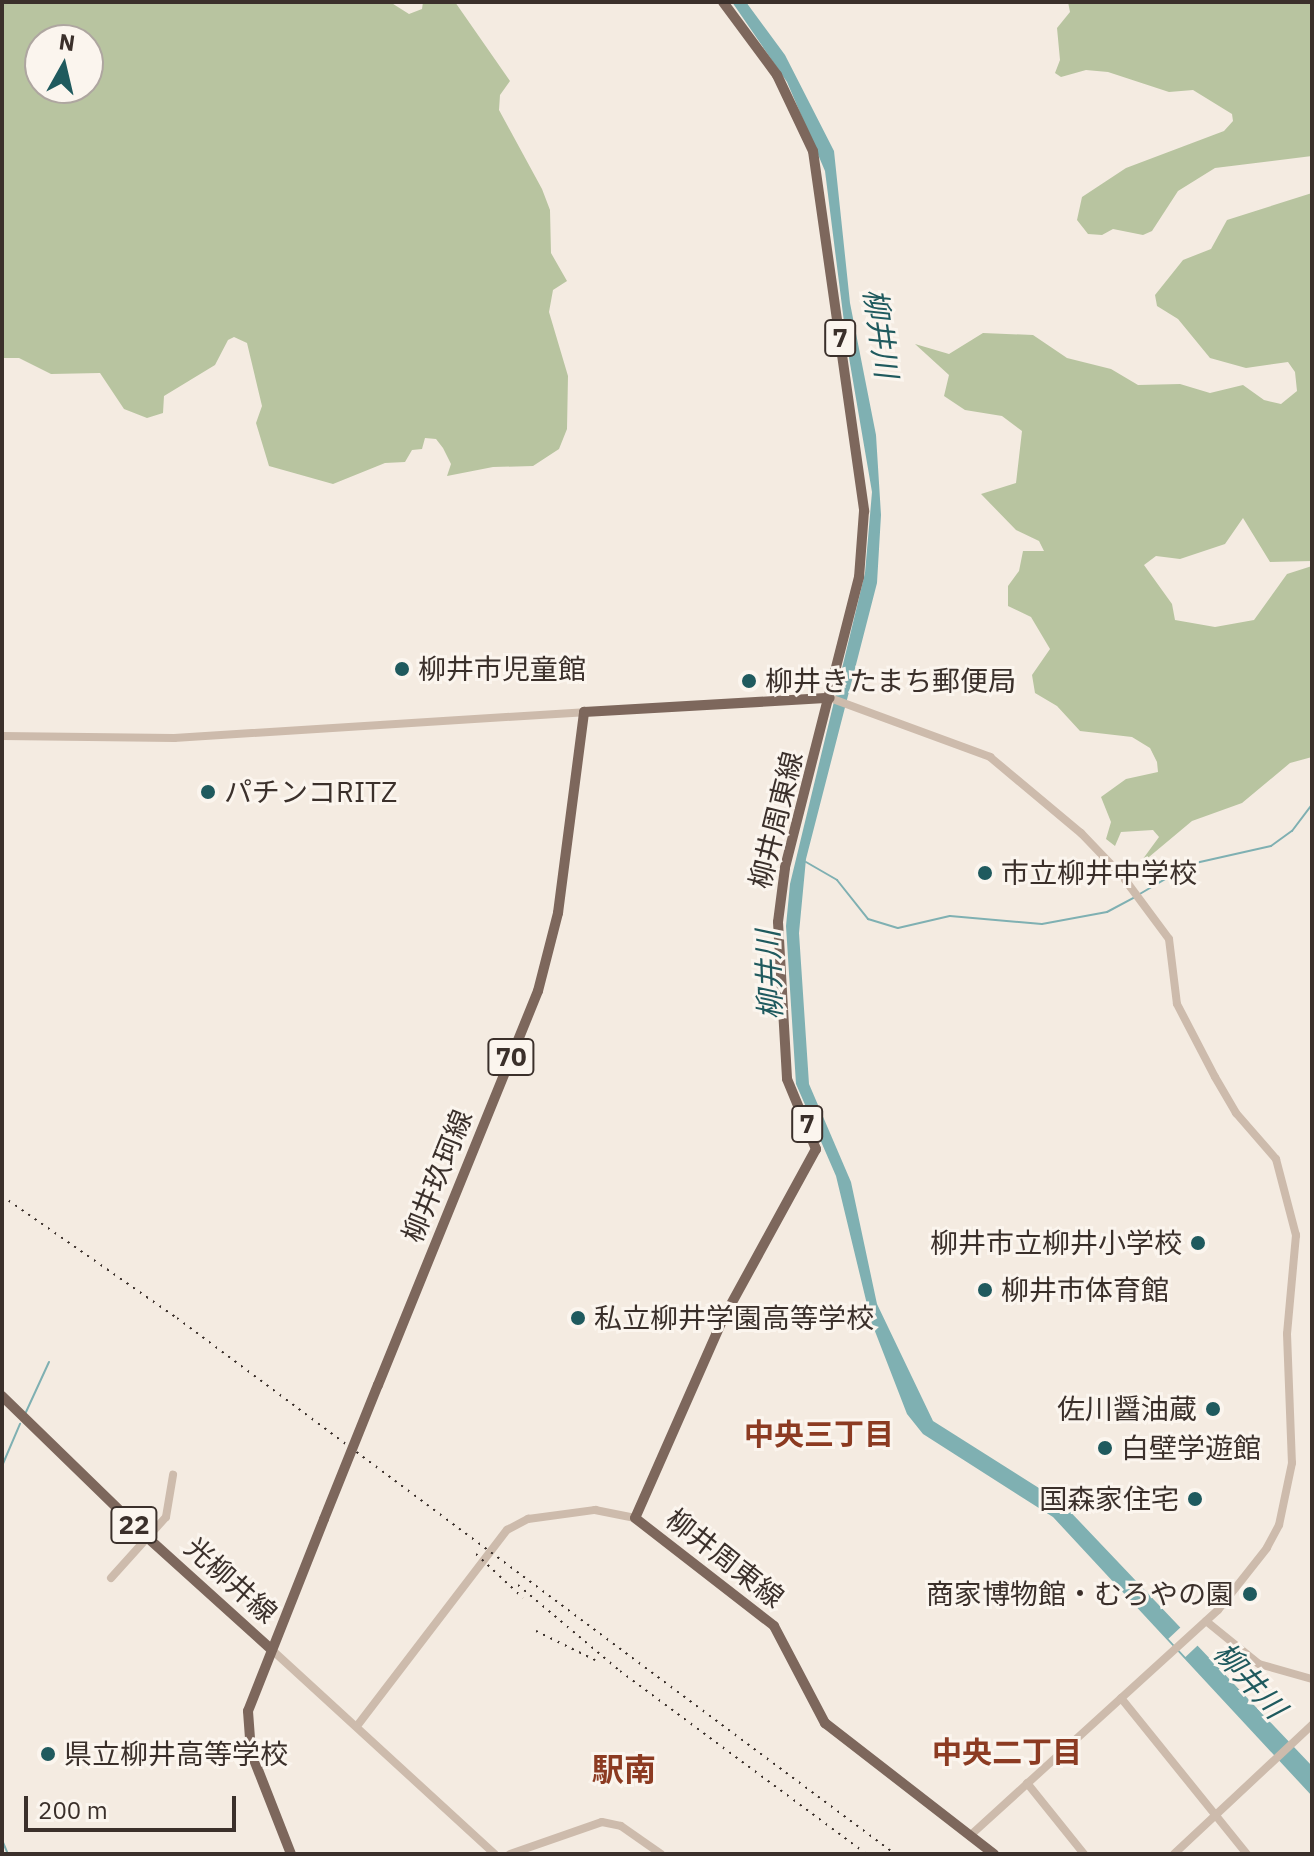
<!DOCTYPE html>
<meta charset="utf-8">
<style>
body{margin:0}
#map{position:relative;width:1314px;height:1856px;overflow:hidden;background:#f4ebe1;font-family:"IBM Plex Sans","Noto Sans JP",sans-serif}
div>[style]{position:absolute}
.green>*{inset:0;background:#b8c4a0}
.water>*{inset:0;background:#7fb0b2}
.pier>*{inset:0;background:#f4ebe1;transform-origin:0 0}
.stream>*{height:2px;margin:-1px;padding:0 1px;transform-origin:1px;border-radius:1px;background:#7fb0b2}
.minor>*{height:8px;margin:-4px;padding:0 4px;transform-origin:4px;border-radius:4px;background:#cdbbac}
.major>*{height:10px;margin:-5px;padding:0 5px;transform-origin:5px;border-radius:5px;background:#7d675c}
.rail>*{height:2px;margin-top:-1px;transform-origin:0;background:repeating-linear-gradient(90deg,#3b302b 0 2px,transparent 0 8px)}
.major-bridge>*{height:10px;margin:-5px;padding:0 5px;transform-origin:5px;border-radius:5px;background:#7d675c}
.dots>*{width:22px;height:22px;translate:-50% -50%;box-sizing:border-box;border:4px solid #fbf5ee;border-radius:50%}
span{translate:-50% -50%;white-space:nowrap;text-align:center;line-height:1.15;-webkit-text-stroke:6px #fbf5ee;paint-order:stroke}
.shield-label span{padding:2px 6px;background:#fbf5ee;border:2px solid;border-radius:6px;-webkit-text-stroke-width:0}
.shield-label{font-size:26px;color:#3b302b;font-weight:700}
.poi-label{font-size:28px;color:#3b302b}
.left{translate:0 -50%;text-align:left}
.right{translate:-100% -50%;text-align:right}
.street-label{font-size:28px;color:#3b302b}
.water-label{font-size:30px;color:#1f5a5e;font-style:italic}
.neighbourhood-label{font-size:30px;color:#8c3b22;font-weight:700}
.quarter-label{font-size:32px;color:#8c3b22;font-weight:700}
.frame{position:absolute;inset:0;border:4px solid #3b302b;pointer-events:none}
.north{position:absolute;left:24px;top:24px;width:80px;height:80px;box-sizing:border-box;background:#fbf5ee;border:2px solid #aea6a0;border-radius:50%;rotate:8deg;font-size:22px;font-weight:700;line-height:32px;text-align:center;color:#3b302b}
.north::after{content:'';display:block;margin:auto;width:28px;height:36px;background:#1f5a5e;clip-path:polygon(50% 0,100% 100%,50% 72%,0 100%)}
.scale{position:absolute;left:24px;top:1796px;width:212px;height:36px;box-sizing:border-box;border:4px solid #3b302b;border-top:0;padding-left:10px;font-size:24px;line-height:28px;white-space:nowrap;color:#3b302b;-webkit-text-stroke:6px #fbf5ee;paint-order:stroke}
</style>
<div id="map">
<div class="green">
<i style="clip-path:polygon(evenodd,2px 2px,390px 2px,409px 14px,422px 9px,423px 2px,455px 2px,510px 81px,500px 95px,499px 110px,542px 189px,550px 210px,551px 253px,567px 281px,553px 290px,549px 312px,568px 376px,567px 429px,559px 449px,533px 466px,493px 467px,447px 476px,451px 464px,443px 448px,436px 439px,425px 438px,422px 449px,412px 450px,405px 462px,385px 463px,333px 484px,269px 466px,256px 423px,262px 406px,247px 343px,234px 337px,228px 340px,215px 365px,164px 396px,163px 413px,147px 418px,124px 409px,100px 373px,51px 374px,19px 358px,2px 358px,2px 2px,40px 40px,88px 40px,88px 88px,40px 88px,40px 40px)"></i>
<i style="clip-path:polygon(1068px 2px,1312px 2px,1312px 156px,1215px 168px,1178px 191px,1152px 231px,1143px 235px,1113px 229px,1102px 235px,1088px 234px,1077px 220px,1082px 197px,1126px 168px,1224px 131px,1233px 121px,1232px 114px,1193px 90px,1169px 92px,1108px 72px,1086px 70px,1061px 77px,1055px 73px,1060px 60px,1057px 28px,1070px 12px)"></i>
<i style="clip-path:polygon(1312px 193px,1312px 561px,1270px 562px,1243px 518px,1225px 544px,1180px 559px,1156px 556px,1144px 565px,1172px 604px,1175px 620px,1215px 627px,1254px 620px,1287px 574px,1312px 566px,1312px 757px,1290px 763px,1242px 803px,1192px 821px,1137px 867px,1159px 837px,1153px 830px,1121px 832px,1115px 846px,1106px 839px,1111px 822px,1101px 797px,1126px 779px,1158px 772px,1157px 762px,1150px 748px,1132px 737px,1080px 731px,1057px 706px,1035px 693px,1032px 675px,1050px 649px,1031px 617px,1008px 606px,1008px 586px,1019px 571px,1023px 551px,1044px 551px,1039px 541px,1016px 530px,981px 494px,1016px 483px,1022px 431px,1002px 416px,965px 410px,944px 396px,949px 375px,915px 344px,949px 354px,983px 333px,1033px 335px,1067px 358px,1111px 369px,1138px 385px,1180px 384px,1210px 393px,1243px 385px,1264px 400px,1281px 404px,1297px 391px,1295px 372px,1288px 362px,1246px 368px,1210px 358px,1178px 319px,1157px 306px,1155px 295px,1183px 260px,1211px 249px,1227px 220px)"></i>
</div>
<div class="water">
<i style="clip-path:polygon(732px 2px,746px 2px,785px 55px,834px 151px,850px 303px,876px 435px,881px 515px,877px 583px,806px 859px,799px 933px,809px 1084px,851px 1182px,877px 1304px,933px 1421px,1061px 1502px,1312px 1766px,1312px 1796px,1053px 1517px,923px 1434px,907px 1414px,871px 1321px,836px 1176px,796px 1084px,786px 926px,790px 884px,865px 573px,872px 492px,847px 346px,825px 171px,787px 82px)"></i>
</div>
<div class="pier">
<i style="left:1183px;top:1625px;width:25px;height:20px;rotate:47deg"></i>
</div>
<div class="stream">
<i style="left:806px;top:862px;width:36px;rotate:30deg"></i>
<i style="left:837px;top:880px;width:50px;rotate:51.5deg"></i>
<i style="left:868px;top:919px;width:31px;rotate:17deg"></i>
<i style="left:898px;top:928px;width:53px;rotate:-13deg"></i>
<i style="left:950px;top:916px;width:92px;rotate:5deg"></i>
<i style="left:1042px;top:924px;width:66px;rotate:-10.5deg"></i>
<i style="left:1107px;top:912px;width:30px;rotate:-28deg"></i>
<i style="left:1138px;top:895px;width:61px;rotate:-30.3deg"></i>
<i style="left:1191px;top:864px;width:82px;rotate:-12.7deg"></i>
<i style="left:1271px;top:846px;width:26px;rotate:-36deg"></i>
<i style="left:1292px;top:831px;width:34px;rotate:-53deg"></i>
<i style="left:26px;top:1412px;width:55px;rotate:-65.3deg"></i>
<i style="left:2px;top:1466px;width:46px;rotate:-66.8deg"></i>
<i style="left:2px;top:1840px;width:15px;rotate:67deg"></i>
</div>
<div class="minor">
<i style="left:830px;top:698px;width:171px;rotate:20.2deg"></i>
<i style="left:990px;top:757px;width:119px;rotate:39.9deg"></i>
<i style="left:1081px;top:833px;width:61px;rotate:46.3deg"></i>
<i style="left:1123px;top:877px;width:77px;rotate:53.4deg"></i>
<i style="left:1169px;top:939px;width:65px;rotate:83deg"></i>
<i style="left:1177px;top:1004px;width:82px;rotate:62.5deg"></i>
<i style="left:1215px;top:1077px;width:42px;rotate:59.7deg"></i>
<i style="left:1236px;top:1113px;width:61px;rotate:49deg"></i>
<i style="left:1276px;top:1159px;width:79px;rotate:75.3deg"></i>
<i style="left:1296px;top:1235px;width:99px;rotate:95.2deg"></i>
<i style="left:1287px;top:1334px;width:129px;rotate:87.8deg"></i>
<i style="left:1292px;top:1463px;width:63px;rotate:101.8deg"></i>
<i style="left:1279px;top:1525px;width:26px;rotate:118deg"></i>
<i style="left:1267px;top:1548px;width:79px;rotate:128.3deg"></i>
<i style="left:1218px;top:1610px;width:336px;rotate:137.7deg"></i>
<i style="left:2px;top:736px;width:172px;rotate:0.7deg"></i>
<i style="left:174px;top:738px;width:411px;rotate:-3.6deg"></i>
<i style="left:111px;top:1578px;width:82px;rotate:-48deg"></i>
<i style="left:166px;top:1517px;width:43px;rotate:-80.5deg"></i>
<i style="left:1206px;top:1621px;width:68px;rotate:39.1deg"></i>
<i style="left:1259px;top:1664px;width:55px;rotate:15.8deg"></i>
<i style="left:271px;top:1649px;width:304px;rotate:42.5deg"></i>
<i style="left:1121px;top:1698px;width:201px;rotate:51.1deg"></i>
<i style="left:357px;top:1726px;width:247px;rotate:-52.6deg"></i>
<i style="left:507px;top:1530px;width:24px;rotate:-28deg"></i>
<i style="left:528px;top:1519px;width:68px;rotate:-7.7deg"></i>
<i style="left:595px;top:1510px;width:41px;rotate:11.3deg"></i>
<i style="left:1027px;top:1783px;width:91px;rotate:51.2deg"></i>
<i style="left:510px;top:1854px;width:97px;rotate:-19.2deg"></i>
<i style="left:602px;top:1822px;width:19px;rotate:12deg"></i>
<i style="left:621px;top:1826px;width:49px;rotate:35deg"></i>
<i style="left:1174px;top:1854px;width:189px;rotate:-43.1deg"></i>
</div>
<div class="major">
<i style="left:723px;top:2px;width:91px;rotate:53.5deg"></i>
<i style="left:777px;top:75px;width:84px;rotate:64.7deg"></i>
<i style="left:813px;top:151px;width:364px;rotate:81.9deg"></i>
<i style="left:864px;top:511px;width:66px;rotate:94.3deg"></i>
<i style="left:859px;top:577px;width:300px;rotate:104.3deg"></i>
<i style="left:785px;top:868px;width:54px;rotate:97.4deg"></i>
<i style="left:778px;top:922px;width:157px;rotate:86.7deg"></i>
<i style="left:787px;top:1079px;width:76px;rotate:67.5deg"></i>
<i style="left:816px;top:1149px;width:196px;rotate:118.7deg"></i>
<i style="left:722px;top:1321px;width:215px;rotate:113.8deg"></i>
<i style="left:635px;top:1518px;width:176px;rotate:37.8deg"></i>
<i style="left:774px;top:1626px;width:110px;rotate:62.3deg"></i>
<i style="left:825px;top:1723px;width:214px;rotate:37.8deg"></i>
<i style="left:378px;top:1385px;width:425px;rotate:-67.9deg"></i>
<i style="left:538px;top:991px;width:81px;rotate:-75.6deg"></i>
<i style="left:558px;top:913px;width:203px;rotate:-82.6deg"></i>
<i style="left:584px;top:712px;width:246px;rotate:-3.3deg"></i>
<i style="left:2px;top:1396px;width:204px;rotate:44.2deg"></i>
<i style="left:148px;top:1538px;width:166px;rotate:42.1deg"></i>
<i style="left:291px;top:1854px;width:110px;rotate:-111.4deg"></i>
<i style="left:251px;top:1752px;width:41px;rotate:-94.2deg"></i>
<i style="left:248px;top:1711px;width:206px;rotate:-68.4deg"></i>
</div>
<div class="rail">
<i style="left:2px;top:1196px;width:213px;rotate:34.9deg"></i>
<i style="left:177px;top:1318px;width:896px;rotate:36.74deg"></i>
<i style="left:476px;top:1554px;width:64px;rotate:43.1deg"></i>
<i style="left:518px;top:1585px;width:133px;rotate:40.1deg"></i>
<i style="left:620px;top:1671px;width:307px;rotate:36.6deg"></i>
<i style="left:536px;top:1631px;width:66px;rotate:26.2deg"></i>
</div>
<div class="major-bridge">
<i style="left:324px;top:1519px;width:144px;rotate:-68.1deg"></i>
</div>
<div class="dots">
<i style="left:402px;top:669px;background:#1f5a5e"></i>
<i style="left:749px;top:681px;background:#1f5a5e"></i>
<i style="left:208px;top:792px;background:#1f5a5e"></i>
<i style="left:985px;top:873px;background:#1f5a5e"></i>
<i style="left:1198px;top:1243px;background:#1f5a5e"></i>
<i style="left:985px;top:1290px;background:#1f5a5e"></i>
<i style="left:578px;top:1318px;background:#1f5a5e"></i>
<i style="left:1213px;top:1409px;background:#1f5a5e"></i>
<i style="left:1105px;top:1448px;background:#1f5a5e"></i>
<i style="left:1195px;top:1499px;background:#1f5a5e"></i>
<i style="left:1250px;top:1594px;background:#1f5a5e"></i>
<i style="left:48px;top:1754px;background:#1f5a5e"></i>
</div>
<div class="shield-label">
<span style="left:840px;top:338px">7</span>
<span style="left:511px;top:1057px">70</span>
<span style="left:807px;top:1124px">7</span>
<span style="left:134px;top:1525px">22</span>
</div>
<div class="poi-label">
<span class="left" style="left:418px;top:669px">柳井市児童館</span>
<span class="left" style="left:765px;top:681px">柳井きたまち郵便局</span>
<span class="left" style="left:224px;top:792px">パチンコRITZ</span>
<span class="left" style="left:1001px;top:873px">市立柳井中学校</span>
<span class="right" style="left:1182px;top:1243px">柳井市立柳井小学校</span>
<span class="left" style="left:1001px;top:1290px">柳井市体育館</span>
<span class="left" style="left:594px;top:1318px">私立柳井学園高等学校</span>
<span class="right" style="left:1197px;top:1409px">佐川醤油蔵</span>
<span class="left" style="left:1121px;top:1448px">白壁学遊館</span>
<span class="right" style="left:1179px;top:1499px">国森家住宅</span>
<span class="right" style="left:1234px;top:1594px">商家博物館・むろやの園</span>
<span class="left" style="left:64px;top:1754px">県立柳井高等学校</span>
</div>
<div class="street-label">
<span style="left:776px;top:820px;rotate:-76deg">柳井周東線</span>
<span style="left:437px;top:1176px;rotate:-68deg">柳井玖珂線</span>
<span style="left:725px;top:1558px;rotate:38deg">柳井周東線</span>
<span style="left:231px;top:1580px;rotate:42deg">光柳井線</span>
</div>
<div class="water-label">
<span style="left:881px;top:333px;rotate:82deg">柳井川</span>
<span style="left:769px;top:975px;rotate:-92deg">柳井川</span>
<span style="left:1250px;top:1680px;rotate:48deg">柳井川</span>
</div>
<div class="neighbourhood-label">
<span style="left:819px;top:1434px">中央三丁目</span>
<span style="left:1007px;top:1752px">中央二丁目</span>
</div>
<div class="quarter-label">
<span style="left:624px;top:1769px">駅南</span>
</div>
<div class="frame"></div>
<div class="north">N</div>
<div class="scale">200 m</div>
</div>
